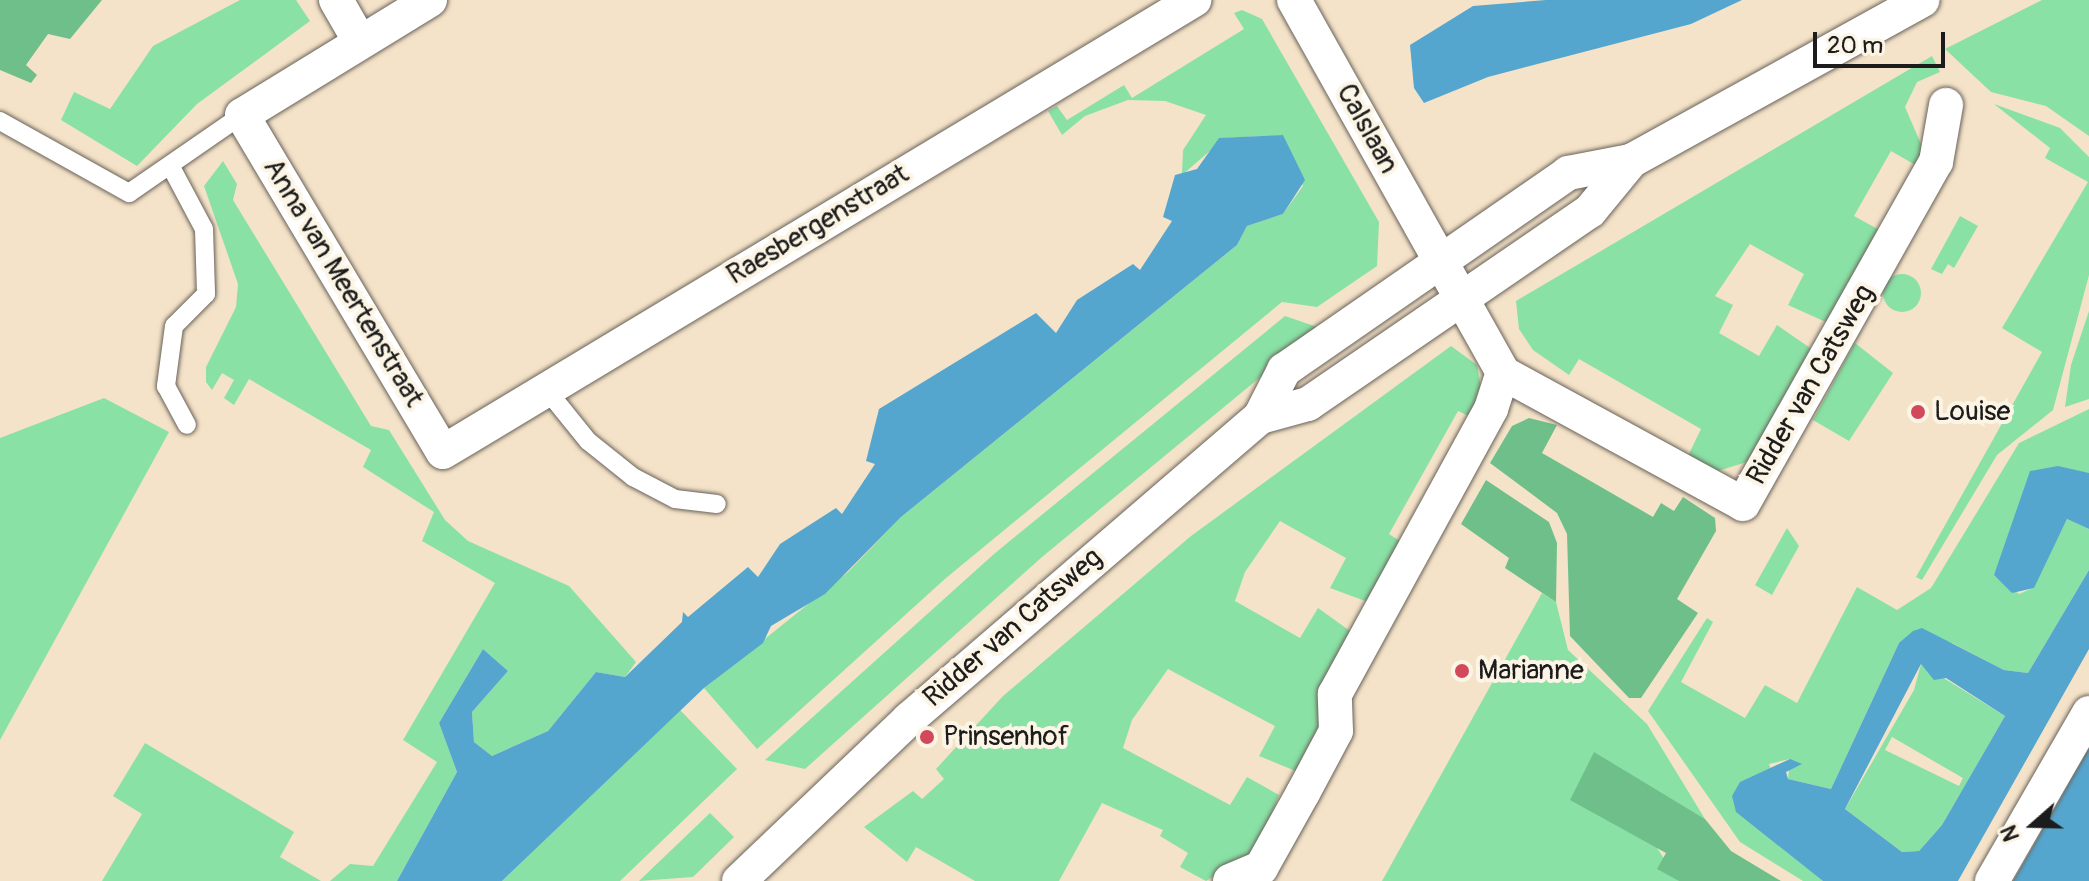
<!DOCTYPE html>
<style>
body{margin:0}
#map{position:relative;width:2089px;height:881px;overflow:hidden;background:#f5e3c9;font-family:Pangolin,sans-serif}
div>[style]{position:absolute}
.green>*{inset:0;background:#89e1a5}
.round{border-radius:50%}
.forest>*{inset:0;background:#6ebf8a}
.water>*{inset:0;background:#55a6cf}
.roads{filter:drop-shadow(0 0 2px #686259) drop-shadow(0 0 2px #686259)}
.service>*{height:18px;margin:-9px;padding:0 9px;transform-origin:9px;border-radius:9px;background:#fff}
.minor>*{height:34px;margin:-17px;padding:0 17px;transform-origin:17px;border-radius:17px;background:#fff}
.dots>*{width:22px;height:22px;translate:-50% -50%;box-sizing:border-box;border:4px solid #fcf5e5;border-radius:50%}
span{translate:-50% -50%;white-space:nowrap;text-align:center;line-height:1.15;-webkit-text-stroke:8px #fcf5e5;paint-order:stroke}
.street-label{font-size:28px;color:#1c1c1c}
.poi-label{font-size:28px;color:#1c1c1c}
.left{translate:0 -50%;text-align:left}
.north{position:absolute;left:1993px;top:785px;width:80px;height:80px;-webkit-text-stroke:6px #fcf5e5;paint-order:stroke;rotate:250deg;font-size:22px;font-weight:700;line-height:32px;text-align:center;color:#1c1c1c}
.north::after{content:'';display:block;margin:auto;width:28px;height:36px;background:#1c1c1c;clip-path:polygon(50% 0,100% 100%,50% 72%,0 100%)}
.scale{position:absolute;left:1813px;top:32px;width:132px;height:36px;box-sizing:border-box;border:4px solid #1c1c1c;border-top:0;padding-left:10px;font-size:24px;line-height:28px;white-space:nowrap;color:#1c1c1c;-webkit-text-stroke:6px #fcf5e5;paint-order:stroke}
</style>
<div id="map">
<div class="green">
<i style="clip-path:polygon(240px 0,296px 0,310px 21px,197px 104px,137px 166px,61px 120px,74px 92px,110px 109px,153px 46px)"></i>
<i style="clip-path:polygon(2042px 0,2089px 0,2089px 136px,2046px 106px,1991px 92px,1945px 49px)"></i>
<i style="clip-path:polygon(1242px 10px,1262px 19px,1379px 222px,1377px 266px,1317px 307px,1282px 302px,946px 578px,757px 749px,704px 688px,848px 572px,901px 517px,1237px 245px,1247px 226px,1283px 214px,1303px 186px,1283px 135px,1225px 138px,1182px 175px,1183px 150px,1206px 115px,1165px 101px,1128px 100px,1085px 116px,1062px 135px,1048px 111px,1057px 106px,1067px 120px,1124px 85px,1132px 98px,1244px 29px,1234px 13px)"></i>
<i style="clip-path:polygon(1932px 56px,1940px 72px,1917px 82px,1905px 107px,1924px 151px,1919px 167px,1891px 151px,1854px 216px,1883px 232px,1828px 323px,1788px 305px,1804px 274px,1750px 244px,1715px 296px,1733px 305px,1719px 333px,1759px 356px,1777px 325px,1813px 350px,1753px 460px,1718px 471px,1687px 458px,1701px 429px,1579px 359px,1569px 375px,1533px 350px,1519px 329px,1516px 301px)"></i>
<i style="clip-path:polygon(1994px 104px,2060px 128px,2089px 157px,2089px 275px,2053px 410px,1997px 455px,1922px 580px,1916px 577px,2042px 352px,2002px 328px,2088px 182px,2045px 158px,2050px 148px)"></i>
<i style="clip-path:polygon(223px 161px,237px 184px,233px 200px,371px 426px,389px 430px,445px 520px,468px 541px,569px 586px,636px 662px,625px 677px,596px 672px,548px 731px,492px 756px,474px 742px,472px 712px,508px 671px,483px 649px,439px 723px,457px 772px,397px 881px,330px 881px,350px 864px,373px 866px,437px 762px,403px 740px,495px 583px,422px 541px,434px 512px,363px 467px,371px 450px,249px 379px,234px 405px,224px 398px,234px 380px,222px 373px,212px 390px,206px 382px,206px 367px,236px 307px,238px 284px,204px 186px)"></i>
<i style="clip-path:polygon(1960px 216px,1978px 226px,1954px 268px,1948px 264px,1942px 274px,1931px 269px)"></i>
<i class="round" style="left:1883px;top:274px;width:38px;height:38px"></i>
<i style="clip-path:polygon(2089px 311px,2089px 399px,2065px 407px,2071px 365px)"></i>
<i style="clip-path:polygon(1285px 316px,1320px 328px,1042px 557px,805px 769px,765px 760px,994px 554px)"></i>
<i style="clip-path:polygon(1855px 343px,1893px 373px,1849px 441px,1813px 420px)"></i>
<i style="clip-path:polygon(1451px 346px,1477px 365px,1482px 392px,1473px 418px,1458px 411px,1389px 534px,1403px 543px,1368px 602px,1330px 588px,1346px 558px,1280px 521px,1245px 572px,1235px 601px,1300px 638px,1318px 608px,1350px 631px,1324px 723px,1298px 772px,1259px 756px,1275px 726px,1168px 669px,1132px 720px,1123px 748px,1230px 805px,1247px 777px,1279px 795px,1257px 851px,1206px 881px,1180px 867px,1188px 853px,1160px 836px,1163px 830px,1102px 803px,1059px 881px,975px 881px,916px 847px,907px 862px,864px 827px,913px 791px,922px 799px,944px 779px,936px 769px,1003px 696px,1191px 536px)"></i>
<i style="clip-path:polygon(104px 398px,169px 432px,0 740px,0 438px)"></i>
<i style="clip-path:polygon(2089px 409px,2089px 473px,2042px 469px,1994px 575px,2019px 594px,2033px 588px,2067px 519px,2089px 529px,2089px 570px,2028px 673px,2004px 670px,1952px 643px,1899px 643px,1831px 789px,1788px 779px,1790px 759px,1769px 764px,1806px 864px,1823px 881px,1803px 881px,1740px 842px,1648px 711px,1707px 618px,1713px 622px,1681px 682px,1745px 718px,1765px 685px,1797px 703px,1857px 587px,1897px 610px,1931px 588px,2019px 443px)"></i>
<i style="clip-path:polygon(1787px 528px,1799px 546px,1772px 595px,1755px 585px)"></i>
<i style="clip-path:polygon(1542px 593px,1556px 602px,1568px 650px,1647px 724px,1705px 819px,1594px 753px,1679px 881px,1382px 881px)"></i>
<i style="clip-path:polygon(evenodd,1921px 664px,2005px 716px,1942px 825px,1919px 851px,1902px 852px,1845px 809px,1914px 690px,1921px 664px,1892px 737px,1963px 778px,1959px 786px,1885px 750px,1892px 737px)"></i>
<i style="clip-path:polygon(680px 710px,737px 769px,620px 881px,502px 881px)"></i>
<i style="clip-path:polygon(145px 743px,294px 832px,280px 857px,321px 881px,102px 881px,142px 814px,113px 796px)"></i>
<i style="clip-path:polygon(710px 813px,734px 837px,693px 877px,639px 881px)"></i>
</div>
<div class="forest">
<i style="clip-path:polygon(0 0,102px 0,70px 39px,48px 34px,26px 65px,37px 75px,31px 83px,0 70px)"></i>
<i style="clip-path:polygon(1529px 418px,1557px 425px,1542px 453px,1653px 517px,1661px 503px,1674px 511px,1683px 497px,1715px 518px,1716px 531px,1677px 599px,1698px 613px,1641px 698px,1629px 698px,1570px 636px,1567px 534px,1557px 513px,1490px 463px,1512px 426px)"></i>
<i style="clip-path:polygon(1486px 480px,1549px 522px,1557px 543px,1556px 602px,1505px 568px,1509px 558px,1461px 524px)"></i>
<i style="clip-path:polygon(1594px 752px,1705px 819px,1731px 851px,1781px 881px,1679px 881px,1657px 869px,1666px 853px,1570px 800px)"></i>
</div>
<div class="water">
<i style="clip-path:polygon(1546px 0,1742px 0,1691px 24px,1488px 77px,1424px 103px,1414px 88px,1410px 45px,1473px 6px)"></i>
<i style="clip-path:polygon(1283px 135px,1305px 180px,1283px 214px,1247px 226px,1237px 245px,901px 517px,825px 594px,771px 626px,763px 643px,704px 688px,502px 881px,397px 881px,457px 772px,439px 723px,483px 649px,508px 671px,472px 712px,474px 742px,492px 756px,548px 731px,596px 672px,625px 677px,682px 622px,683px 612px,688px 617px,748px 567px,758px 577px,780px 544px,836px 508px,842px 514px,875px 464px,866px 461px,879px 409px,1036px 313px,1056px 333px,1077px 300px,1133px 264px,1140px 270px,1172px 221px,1163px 217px,1175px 175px,1197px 169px,1219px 138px)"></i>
<i style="clip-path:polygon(2058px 466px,2089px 473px,2089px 529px,2067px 519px,2034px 588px,2012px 593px,1994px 575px,2030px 471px)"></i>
<i style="clip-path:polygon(evenodd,2089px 570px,2089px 649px,1958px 881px,1823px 881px,1736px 812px,1732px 796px,1740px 782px,1790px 759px,1802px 764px,1786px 772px,1788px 779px,1831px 789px,1899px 643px,1913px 631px,1922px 628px,2004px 670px,2028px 673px,2089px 570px,1921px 664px,1934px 680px,1946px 678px,2005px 716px,1942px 825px,1919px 851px,1902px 852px,1845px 809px,1921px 664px)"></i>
<i style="clip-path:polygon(2089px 748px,2089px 881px,2013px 881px)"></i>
</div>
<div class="roads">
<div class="service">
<i style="left:0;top:121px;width:148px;rotate:29.2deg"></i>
<i style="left:129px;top:193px;width:137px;rotate:-34.6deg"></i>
<i style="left:171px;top:167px;width:70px;rotate:62deg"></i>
<i style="left:204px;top:229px;width:65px;rotate:88.2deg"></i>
<i style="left:206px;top:294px;width:45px;rotate:135deg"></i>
<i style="left:174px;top:326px;width:61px;rotate:97.6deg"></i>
<i style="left:166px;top:386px;width:44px;rotate:61.7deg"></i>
<i style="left:546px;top:389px;width:67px;rotate:51.1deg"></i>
<i style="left:588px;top:441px;width:58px;rotate:38.7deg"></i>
<i style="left:633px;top:477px;width:47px;rotate:27.6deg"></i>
<i style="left:675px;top:499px;width:42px;rotate:6.8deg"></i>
</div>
<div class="minor">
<i style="left:336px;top:0;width:46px;rotate:60.1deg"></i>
<i style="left:430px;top:0;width:220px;rotate:148.5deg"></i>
<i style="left:242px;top:115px;width:392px;rotate:59.2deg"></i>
<i style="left:443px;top:452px;width:877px;rotate:-31.04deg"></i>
<i style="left:1294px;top:0;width:428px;rotate:60.7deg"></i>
<i style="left:1503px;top:373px;width:273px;rotate:28.6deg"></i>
<i style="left:1743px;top:504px;width:393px;rotate:-60.6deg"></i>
<i style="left:1936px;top:162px;width:58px;rotate:-80deg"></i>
<i style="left:1260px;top:417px;width:50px;rotate:-15.2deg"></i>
<i style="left:1308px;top:404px;width:342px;rotate:-34.4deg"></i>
<i style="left:1590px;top:211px;width:65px;rotate:-50.6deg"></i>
<i style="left:1631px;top:161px;width:333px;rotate:-28.9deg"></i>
<i style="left:739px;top:881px;width:235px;rotate:-43.6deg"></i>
<i style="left:909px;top:719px;width:463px;rotate:-40.7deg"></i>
<i style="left:1260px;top:417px;width:53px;rotate:-62.9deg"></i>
<i style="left:1284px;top:370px;width:346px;rotate:-34.7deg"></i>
<i style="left:1568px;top:173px;width:64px;rotate:-10.8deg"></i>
<i style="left:1230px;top:881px;width:34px;rotate:-23deg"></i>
<i style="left:1261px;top:868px;width:86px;rotate:-60.8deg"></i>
<i style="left:1303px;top:793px;width:70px;rotate:-62deg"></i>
<i style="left:1336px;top:731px;width:37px;rotate:-92deg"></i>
<i style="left:1335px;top:694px;width:325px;rotate:-61.3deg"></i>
<i style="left:1491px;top:409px;width:38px;rotate:-72deg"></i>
<i style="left:1992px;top:881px;width:194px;rotate:-60deg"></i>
</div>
</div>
<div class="dots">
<i style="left:1918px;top:412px;background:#d1495b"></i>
<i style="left:1462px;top:671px;background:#d1495b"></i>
<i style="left:927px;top:737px;background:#d1495b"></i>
</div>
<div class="street-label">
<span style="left:1367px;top:129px;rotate:61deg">Calslaan</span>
<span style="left:818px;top:225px;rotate:-31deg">Raesbergenstraat</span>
<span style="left:343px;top:283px;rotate:59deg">Anna van Meertenstraat</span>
<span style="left:1811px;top:385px;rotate:-60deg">Ridder van Catsweg</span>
<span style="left:1013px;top:628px;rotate:-41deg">Ridder van Catsweg</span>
</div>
<div class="poi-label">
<span class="left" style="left:1934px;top:412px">Louise</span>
<span class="left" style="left:1478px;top:671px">Marianne</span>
<span class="left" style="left:943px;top:737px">Prinsenhof</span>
</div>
<div class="north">N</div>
<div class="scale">20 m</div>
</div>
